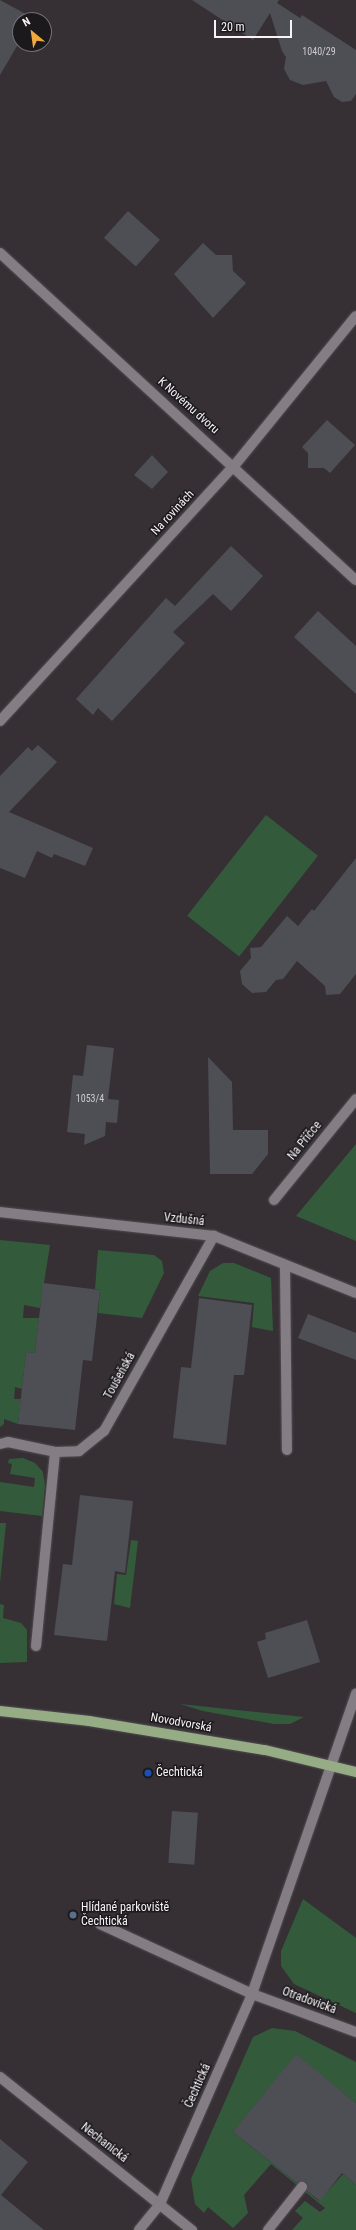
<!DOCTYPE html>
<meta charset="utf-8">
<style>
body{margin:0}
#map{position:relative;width:356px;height:2230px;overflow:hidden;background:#363035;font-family:"Roboto Condensed",sans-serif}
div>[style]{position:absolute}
.green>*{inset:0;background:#335b3b;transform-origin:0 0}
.building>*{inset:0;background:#4e4e55;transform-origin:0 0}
.roads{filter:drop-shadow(0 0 1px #514d51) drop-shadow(0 0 1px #514d51)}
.minor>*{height:10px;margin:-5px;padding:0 5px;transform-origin:5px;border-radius:5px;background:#847d83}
.major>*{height:10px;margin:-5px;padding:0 5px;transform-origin:5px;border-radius:5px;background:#95ac85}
.dots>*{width:11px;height:11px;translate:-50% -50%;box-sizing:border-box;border:2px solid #1c191c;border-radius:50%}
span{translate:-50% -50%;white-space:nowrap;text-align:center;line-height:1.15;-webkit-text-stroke:3px #1c191c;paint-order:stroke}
.number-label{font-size:10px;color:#cdcace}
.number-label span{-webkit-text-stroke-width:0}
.street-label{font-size:12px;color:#f7f3f6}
.poi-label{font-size:12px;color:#f7f3f6}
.left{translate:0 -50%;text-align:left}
.north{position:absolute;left:12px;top:12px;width:40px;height:40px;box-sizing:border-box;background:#1c191c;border:1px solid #747073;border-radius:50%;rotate:331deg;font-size:11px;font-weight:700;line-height:16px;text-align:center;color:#f7f3f6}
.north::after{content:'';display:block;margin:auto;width:14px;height:18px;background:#efa73e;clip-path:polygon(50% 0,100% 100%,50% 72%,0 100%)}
.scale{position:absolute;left:214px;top:20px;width:78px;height:18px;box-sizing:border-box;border:2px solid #f7f3f6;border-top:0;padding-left:5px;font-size:12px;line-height:14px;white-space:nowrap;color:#f7f3f6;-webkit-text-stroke:3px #1c191c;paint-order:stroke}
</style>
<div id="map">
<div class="green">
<i style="left:266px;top:815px;width:66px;height:128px;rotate:38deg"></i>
<i style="clip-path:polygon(356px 1144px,356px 1241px,296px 1216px)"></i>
<i style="clip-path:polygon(0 1240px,50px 1245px,40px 1308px,24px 1305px,23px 1318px,39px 1318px,35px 1353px,26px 1352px,22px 1389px,15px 1387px,14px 1399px,21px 1399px,18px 1424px,4px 1419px,4px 1424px,0 1427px)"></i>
<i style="clip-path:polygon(98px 1250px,154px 1255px,162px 1261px,164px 1273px,142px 1318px,98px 1313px,100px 1290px,95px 1289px)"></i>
<i style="clip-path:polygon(223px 1263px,234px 1263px,271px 1278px,273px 1331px,252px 1327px,254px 1303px,198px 1296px,210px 1271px)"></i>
<i style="clip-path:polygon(23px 1458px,35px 1463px,43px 1472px,45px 1485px,42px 1516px,0 1511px,0 1482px,34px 1487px,35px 1478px,10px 1474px,12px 1464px,8px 1463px,9px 1459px)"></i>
<i style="clip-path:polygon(0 1523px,6px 1523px,0 1583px)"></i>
<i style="clip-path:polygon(131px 1540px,138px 1541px,130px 1608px,114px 1604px,117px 1574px,126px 1575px)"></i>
<i style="clip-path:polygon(0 1604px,4px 1605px,3px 1618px,21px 1623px,27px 1630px,27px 1662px,0 1663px)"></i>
<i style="clip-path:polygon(180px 1704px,304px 1717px,290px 1724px,274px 1724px,203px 1711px)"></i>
<i style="clip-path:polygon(303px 1899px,356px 1938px,356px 2013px,294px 1984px,281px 1966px,281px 1951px)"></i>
<i style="clip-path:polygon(272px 2028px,295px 2031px,356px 2062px,356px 2103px,296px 2055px,233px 2132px,319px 2201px,343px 2174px,356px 2185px,356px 2230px,292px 2230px,303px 2218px,295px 2211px,305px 2201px,320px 2212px,325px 2208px,271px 2164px,244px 2195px,248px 2213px,233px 2228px,208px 2207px,204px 2213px,195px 2204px,191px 2179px,253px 2037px)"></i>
</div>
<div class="building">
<i style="clip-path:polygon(0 0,33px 18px,20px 20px,20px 41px,0 75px)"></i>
<i style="clip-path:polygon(192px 0,279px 0,277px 3px,300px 18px,302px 15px,356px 50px,356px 94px,351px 101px,342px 102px,334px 97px,326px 81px,303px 85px,290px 80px,284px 69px,286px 57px,282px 51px,270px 13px,253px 40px)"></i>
<i style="left:128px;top:211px;width:43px;height:36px;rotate:42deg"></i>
<i style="clip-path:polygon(203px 243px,216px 255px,232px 255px,233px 271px,246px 283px,213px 318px,174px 274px)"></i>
<i style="clip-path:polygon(327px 420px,355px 445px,330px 473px,324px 468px,308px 468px,308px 453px,302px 447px)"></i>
<i style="clip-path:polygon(152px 455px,168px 472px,152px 489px,134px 475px)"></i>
<i style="clip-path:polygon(231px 546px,263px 576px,231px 611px,213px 594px,173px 632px,185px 643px,112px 721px,98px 708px,93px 715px,76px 699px,166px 598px,175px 606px)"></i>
<i style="clip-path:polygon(318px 611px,356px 646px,356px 694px,294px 637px)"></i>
<i style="clip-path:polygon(38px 745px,57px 762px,9px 812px,93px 848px,85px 866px,54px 854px,52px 858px,37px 851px,25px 878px,0 868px,0 776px,28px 747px,32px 751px)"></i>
<i style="clip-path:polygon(356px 858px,356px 974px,340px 994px,326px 995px,325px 986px,297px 961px,283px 979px,276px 980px,266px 992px,252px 993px,242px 984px,240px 971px,251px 958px,250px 948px,261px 947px,287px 916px,298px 926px,312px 909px,314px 911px)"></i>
<i style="clip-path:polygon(87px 1045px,114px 1048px,108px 1099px,119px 1100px,117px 1123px,106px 1122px,105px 1136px,84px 1145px,85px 1134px,67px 1132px,73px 1075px,83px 1076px)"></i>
<i style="clip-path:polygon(208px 1057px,232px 1082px,233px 1130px,268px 1130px,268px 1154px,252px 1174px,210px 1174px)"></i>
<i style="clip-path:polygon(43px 1283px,100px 1290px,92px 1361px,83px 1360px,75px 1430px,18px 1424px,26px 1352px,35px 1353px)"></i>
<i style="clip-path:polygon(199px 1298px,252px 1305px,244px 1375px,234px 1375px,226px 1445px,173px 1438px,181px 1367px,191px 1368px)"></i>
<i style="clip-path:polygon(308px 1314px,356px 1333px,356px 1360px,298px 1338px)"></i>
<i style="clip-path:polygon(80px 1495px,133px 1501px,125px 1573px,115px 1571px,107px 1641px,54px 1635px,63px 1564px,72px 1565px)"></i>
<i style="clip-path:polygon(307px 1620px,320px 1662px,268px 1678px,257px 1642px,266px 1639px,265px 1633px)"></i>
<i style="left:172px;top:1811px;width:26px;height:52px;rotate:4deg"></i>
<i style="clip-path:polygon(296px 2054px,356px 2103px,356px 2185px,342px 2173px,320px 2201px,307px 2191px,306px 2182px,297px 2183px,233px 2132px)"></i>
<i style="clip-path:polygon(0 2139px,28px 2162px,1px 2195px,44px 2230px,0 2230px)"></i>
</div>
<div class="roads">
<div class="minor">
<i style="left:0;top:253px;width:483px;rotate:42.6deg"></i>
<i style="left:0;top:721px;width:346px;rotate:-47.5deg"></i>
<i style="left:234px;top:466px;width:193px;rotate:-50.9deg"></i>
<i style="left:274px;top:1200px;width:130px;rotate:-50.9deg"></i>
<i style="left:0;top:1212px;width:215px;rotate:6.4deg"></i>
<i style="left:214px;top:1236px;width:153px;rotate:21.9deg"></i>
<i style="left:285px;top:1266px;width:184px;rotate:89.4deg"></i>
<i style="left:0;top:1444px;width:8px;rotate:-14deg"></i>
<i style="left:8px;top:1442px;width:48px;rotate:12deg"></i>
<i style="left:55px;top:1452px;width:24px;rotate:-2deg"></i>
<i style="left:79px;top:1451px;width:32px;rotate:-39deg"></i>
<i style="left:104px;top:1431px;width:224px;rotate:-60.6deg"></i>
<i style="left:36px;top:1646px;width:195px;rotate:-84.4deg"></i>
<i style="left:100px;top:1924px;width:167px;rotate:24.7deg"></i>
<i style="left:252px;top:1994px;width:111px;rotate:20.1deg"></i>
<i style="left:0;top:2077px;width:246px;rotate:38.6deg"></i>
<i style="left:139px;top:2230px;width:33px;rotate:-51deg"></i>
<i style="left:160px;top:2204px;width:229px;rotate:-66.3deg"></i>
<i style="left:252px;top:1994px;width:318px;rotate:-70.9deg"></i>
<i style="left:268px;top:2230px;width:55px;rotate:-51.7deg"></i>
</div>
<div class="major">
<i style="left:0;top:1711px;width:90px;rotate:6.4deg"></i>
<i style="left:89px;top:1721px;width:178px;rotate:9.4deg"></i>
<i style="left:265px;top:1750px;width:94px;rotate:13.6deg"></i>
</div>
</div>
<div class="dots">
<i style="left:148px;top:1773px;background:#1a4fb4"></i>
<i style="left:73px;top:1915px;background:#5c6f8a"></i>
</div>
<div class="number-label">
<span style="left:319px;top:52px">1040/29</span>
<span style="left:90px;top:1099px">1053/4</span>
</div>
<div class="street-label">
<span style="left:188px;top:406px;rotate:42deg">K Novému dvoru</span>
<span style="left:173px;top:513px;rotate:-47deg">Na rovinách</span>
<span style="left:305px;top:1141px;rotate:-51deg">Na Příčce</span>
<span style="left:184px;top:1220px;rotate:6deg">Vzdušná</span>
<span style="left:120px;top:1376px;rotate:-61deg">Toušeňská</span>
<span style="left:181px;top:1723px;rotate:10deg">Novodvorská</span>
<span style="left:309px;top:2001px;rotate:20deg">Otradovická</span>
<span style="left:198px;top:2086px;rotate:-66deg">Čechtická</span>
<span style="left:104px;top:2143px;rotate:38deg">Nechanická</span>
</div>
<div class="poi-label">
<span class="left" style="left:156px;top:1773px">Čechtická</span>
<span class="left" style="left:81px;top:1915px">Hlídané parkoviště<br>Čechtická</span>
</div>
<div class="north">N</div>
<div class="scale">20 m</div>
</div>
